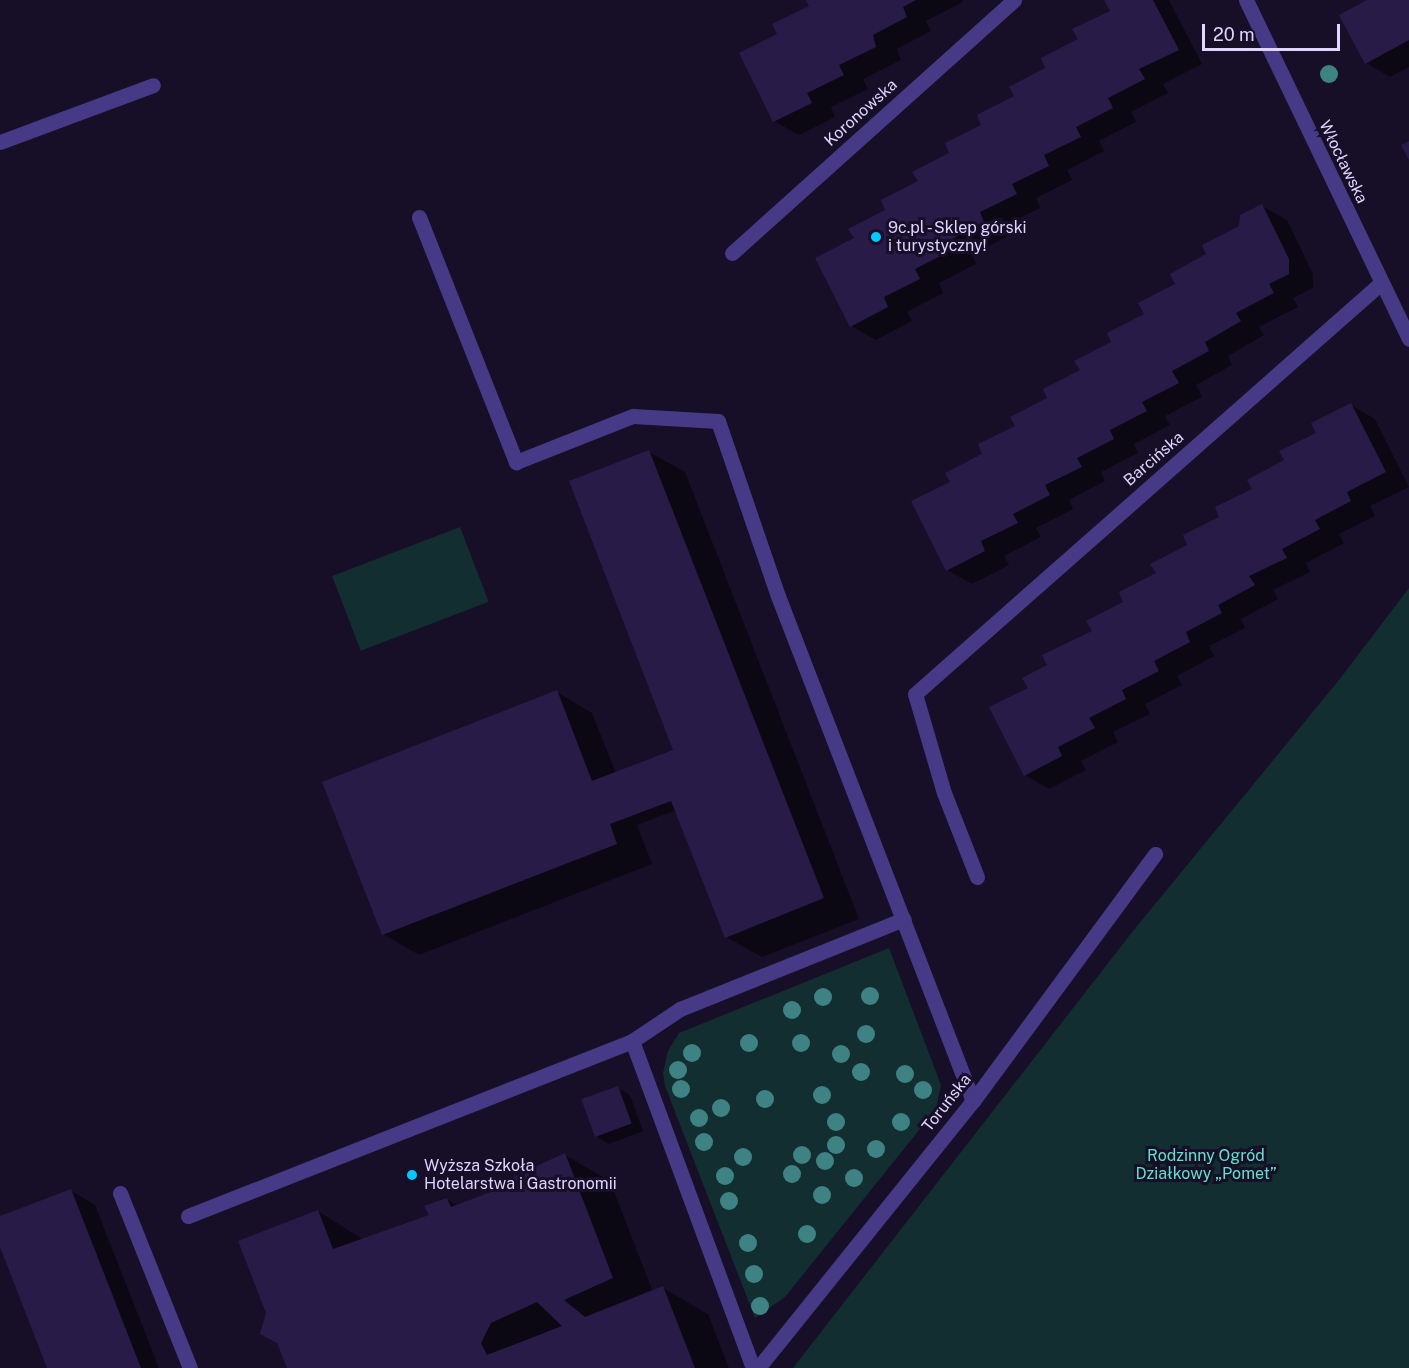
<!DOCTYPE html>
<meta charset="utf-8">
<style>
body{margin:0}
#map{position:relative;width:1409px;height:1368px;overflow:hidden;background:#160f27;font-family:"Public Sans",sans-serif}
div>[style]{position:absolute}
.green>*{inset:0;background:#122e31;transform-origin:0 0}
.shadow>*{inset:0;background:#0007}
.building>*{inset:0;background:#291b48;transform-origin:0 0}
.minor>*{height:15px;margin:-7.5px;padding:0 7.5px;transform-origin:7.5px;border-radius:7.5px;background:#463a86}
.trees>*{width:18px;height:18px;margin:-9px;border-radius:50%;background:#3f8283}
.dots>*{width:16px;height:16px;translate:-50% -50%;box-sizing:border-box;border:3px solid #160f27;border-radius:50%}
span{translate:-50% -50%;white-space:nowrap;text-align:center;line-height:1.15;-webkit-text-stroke:6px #160f27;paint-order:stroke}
.street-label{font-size:16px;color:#dfd5ff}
.poi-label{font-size:16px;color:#dfd5ff}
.left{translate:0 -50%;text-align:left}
.park-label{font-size:16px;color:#60e0cf}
.scale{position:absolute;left:1202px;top:24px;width:138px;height:27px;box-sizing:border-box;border:3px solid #dfd5ff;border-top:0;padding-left:8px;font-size:18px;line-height:21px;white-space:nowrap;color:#dfd5ff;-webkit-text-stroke:4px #160f27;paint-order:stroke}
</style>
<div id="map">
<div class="green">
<i style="left:460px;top:527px;width:80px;height:137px;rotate:69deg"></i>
<i style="clip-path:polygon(1409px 588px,1409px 1368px,793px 1368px,1133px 931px,1339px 680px)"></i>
<i style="clip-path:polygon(889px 948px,941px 1085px,936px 1109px,785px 1297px,755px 1318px,665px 1086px,663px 1073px,668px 1051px,679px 1033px)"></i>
</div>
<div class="shadow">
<i style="clip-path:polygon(808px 0,962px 0,963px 2px,926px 21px,931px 31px,897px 49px,901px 60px,863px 79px,868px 89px,831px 107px,835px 117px,799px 135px,774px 121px,779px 34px,811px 7px)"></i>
<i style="clip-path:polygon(1108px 0,1169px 0,1202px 64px,1163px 84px,1168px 93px,1131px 112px,1136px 122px,1099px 141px,1104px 151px,1067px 170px,1072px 180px,1036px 198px,1040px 208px,1003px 226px,1008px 236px,972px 255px,976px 264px,939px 283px,943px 293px,907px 312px,912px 321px,876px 340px,851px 326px,856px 239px,1112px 12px)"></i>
<i style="clip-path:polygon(1370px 0,1409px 0,1409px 67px,1390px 77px,1366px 63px)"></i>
<i style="clip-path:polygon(1262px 206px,1287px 220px,1313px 274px,1313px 288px,1293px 298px,1298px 307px,1259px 327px,1264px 335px,1228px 356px,1232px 365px,1196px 385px,1202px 397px,1165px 416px,1170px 425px,1134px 444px,1138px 453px,1101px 472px,1105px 481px,1069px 500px,1073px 509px,1036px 528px,1041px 537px,1004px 556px,1009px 565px,972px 584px,947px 570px,952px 482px,1146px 315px)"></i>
<i style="clip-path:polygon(1351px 405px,1375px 419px,1409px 487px,1370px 506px,1375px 516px,1339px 534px,1344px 543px,1306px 563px,1310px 572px,1273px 590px,1278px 599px,1241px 619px,1245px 628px,1209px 646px,1214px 656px,1177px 676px,1182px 685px,1145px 704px,1150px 714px,1113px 732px,1118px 742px,1081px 761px,1086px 770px,1049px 789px,1025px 775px,1030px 688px,1049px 666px,1094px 631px)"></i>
<i style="clip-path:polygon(649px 452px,685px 472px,859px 919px,762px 957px,726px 937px,676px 810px,637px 825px,652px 864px,419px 955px,383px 934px,557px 692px,592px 713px,616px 773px,675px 750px)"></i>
<i style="clip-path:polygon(618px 1088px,630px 1095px,643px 1131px,609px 1144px,597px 1137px,584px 1101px)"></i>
<i style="clip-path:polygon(565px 1155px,610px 1181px,653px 1292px,663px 1288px,708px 1314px,729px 1368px,288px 1368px,318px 1211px,364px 1240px,431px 1216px,447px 1199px,458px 1206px,513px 1189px)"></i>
<i style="clip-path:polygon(70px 1190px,95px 1205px,159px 1368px,49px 1368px,0 1243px,0 1218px)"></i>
</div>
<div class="building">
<i style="clip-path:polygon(806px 0,916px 0,903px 7px,907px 17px,873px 35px,876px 47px,839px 65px,844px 75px,807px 93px,812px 103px,773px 122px,739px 53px,777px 34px,772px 24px,809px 6px)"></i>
<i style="clip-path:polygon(1104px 0,1153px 0,1179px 50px,1139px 69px,1145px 79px,1108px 98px,1113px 108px,1076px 127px,1081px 137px,1044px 155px,1049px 166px,1012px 184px,1017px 194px,980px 212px,984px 222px,948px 241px,952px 250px,915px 269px,920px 279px,884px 297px,888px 307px,850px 327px,815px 258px,854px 238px,848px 229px,885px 210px,881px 200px,918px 181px,912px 172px,949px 153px,945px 143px,981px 125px,977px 115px,1014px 96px,1009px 87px,1045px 68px,1041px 58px,1078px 39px,1072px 29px,1110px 11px)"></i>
<i style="clip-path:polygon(1367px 0,1409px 0,1409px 40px,1365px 64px,1339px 15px)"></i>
<i style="clip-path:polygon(1409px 141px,1409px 160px,1401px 145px)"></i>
<i style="clip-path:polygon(1262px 204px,1289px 259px,1289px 274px,1269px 284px,1274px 293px,1236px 313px,1241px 321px,1205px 342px,1209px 351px,1172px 371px,1179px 383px,1142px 402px,1147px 411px,1110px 430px,1114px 439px,1077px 458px,1082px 467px,1045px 485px,1050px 495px,1013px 514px,1018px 523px,981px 541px,985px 551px,946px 571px,911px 501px,950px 482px,945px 473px,982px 454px,978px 444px,1015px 426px,1010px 417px,1047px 398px,1043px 389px,1080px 370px,1074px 361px,1111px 342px,1107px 333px,1144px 314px,1138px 303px,1175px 284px,1170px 274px,1206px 254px,1202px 245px,1239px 226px,1240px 215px)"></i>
<i style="clip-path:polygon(1351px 403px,1386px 472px,1347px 492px,1351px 501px,1315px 520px,1320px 529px,1282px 549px,1287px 558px,1249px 576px,1255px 585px,1218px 605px,1222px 613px,1186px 632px,1190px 642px,1154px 661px,1159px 671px,1122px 690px,1126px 699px,1089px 718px,1095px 728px,1058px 747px,1062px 756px,1024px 776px,989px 707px,1028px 688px,1022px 678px,1047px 665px,1042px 655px,1092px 631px,1086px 621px,1123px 602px,1119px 592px,1156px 573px,1150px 564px,1187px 545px,1183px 535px,1219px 517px,1215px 507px,1252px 489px,1247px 480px,1284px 460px,1279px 451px,1316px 433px,1311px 423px)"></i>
<i style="clip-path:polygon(649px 450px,824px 898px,725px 938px,671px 801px,610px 824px,617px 844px,382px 935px,322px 782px,557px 690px,592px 781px,673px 750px,569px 481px)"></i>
<i style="left:618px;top:1086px;width:40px;height:39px;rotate:70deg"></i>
<i style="clip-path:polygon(evenodd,565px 1153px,613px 1278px,564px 1300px,585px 1317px,663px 1286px,695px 1368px,287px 1368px,277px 1343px,260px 1334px,266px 1313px,238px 1241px,318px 1210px,333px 1249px,429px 1215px,424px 1206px,447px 1198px,451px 1207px,491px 1192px,512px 1188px,513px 1177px,565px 1153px,537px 1302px,562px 1326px,487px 1355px,481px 1343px,491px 1323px,537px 1302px)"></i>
<i style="clip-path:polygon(71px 1189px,141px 1368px,47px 1368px,0 1247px,0 1216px)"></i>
</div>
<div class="minor">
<i style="left:1246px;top:0;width:376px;rotate:64.3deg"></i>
<i style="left:0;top:142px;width:163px;rotate:-20.4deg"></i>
<i style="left:419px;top:217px;width:264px;rotate:68.4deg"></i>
<i style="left:516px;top:462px;width:126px;rotate:-21.5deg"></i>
<i style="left:633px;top:416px;width:85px;rotate:3.4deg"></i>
<i style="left:718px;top:421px;width:185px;rotate:71.1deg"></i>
<i style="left:778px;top:596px;width:541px;rotate:68.89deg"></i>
<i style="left:732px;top:253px;width:379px;rotate:-41.9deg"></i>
<i style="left:977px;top:877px;width:90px;rotate:-111.4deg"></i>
<i style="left:944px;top:793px;width:103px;rotate:-106.3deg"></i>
<i style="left:915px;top:694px;width:621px;rotate:-41.41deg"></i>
<i style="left:120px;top:1193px;width:188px;rotate:68.2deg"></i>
<i style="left:188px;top:1216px;width:477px;rotate:-21.5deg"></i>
<i style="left:753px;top:1368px;width:349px;rotate:-110.3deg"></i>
<i style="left:632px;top:1041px;width:58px;rotate:-33.7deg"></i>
<i style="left:680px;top:1009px;width:241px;rotate:-21.9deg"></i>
<i style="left:758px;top:1368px;width:343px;rotate:-51.2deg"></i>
<i style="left:973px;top:1101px;width:307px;rotate:-53.6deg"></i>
</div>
<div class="trees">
<i style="left:1329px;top:74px"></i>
<i style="left:870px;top:996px"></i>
<i style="left:823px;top:997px"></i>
<i style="left:792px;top:1010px"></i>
<i style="left:866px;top:1034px"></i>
<i style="left:749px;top:1043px"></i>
<i style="left:801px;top:1043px"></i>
<i style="left:692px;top:1053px"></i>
<i style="left:841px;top:1054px"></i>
<i style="left:678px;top:1070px"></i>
<i style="left:861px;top:1072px"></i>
<i style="left:905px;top:1074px"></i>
<i style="left:681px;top:1089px"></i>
<i style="left:923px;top:1090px"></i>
<i style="left:822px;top:1095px"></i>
<i style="left:765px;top:1099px"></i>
<i style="left:721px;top:1108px"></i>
<i style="left:699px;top:1118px"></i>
<i style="left:836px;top:1122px"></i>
<i style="left:901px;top:1122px"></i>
<i style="left:704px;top:1142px"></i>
<i style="left:836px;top:1145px"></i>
<i style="left:876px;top:1149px"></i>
<i style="left:802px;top:1155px"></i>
<i style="left:743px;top:1157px"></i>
<i style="left:825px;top:1161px"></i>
<i style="left:792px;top:1174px"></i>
<i style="left:725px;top:1176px"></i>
<i style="left:854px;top:1178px"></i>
<i style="left:822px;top:1195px"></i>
<i style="left:729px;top:1201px"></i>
<i style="left:807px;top:1234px"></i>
<i style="left:748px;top:1243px"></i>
<i style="left:754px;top:1274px"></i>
<i style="left:760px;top:1306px"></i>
</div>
<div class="dots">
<i style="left:876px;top:237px;background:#01c8ff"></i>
<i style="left:412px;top:1175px;background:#01c8ff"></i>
</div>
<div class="street-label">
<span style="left:861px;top:113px;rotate:-42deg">Koronowska</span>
<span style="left:1343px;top:162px;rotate:64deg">Włocławska</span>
<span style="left:1154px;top:459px;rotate:-41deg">Barcińska</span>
<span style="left:947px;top:1103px;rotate:-52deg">Toruńska</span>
</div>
<div class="poi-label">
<span class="left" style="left:888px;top:237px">9c.pl - Sklep górski<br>i turystyczny!</span>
<span class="left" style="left:424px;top:1175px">Wyższa Szkoła<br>Hotelarstwa i Gastronomii</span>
</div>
<div class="park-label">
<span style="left:1206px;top:1165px">Rodzinny Ogród<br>Działkowy „Pomet”</span>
</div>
<div class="scale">20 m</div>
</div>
